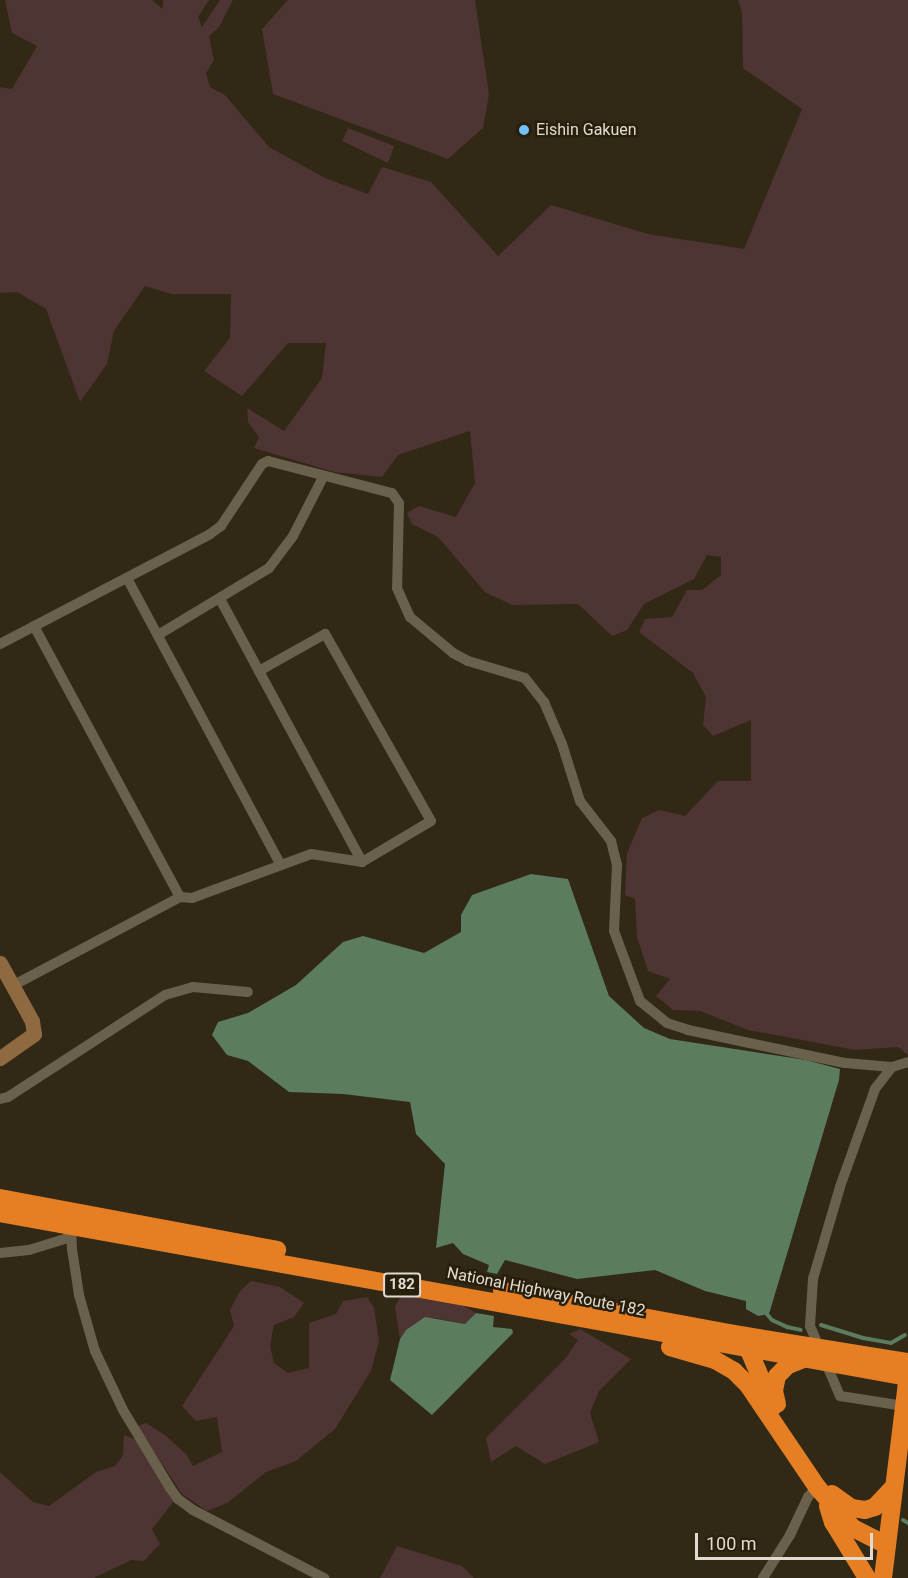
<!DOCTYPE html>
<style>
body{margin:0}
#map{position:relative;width:908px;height:1578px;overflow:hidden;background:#312816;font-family:Roboto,sans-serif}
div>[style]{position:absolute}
.green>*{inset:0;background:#4e3432}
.water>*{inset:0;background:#5b7c5e}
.stream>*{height:4px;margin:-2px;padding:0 2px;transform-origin:2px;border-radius:2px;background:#5b7c5e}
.street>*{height:10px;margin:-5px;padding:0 5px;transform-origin:5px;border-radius:5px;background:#6a614d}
.secondary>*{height:15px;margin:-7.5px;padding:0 7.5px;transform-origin:7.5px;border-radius:7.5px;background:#8f6a41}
.highway>*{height:18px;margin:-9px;padding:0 9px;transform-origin:9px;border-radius:9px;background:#e67e24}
.dots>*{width:16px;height:16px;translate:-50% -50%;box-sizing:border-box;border:3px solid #271f0c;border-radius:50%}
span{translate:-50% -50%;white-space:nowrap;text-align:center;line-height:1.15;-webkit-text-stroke:5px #271f0c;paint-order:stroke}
.shield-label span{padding:2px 4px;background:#271f0c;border:2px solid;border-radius:4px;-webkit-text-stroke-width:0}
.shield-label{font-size:15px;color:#e0dbd0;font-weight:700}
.poi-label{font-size:16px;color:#e0dbd0}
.left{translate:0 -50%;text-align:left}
.street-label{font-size:16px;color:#e0dbd0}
.scale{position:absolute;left:695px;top:1533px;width:178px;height:27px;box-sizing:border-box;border:3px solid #e0dbd0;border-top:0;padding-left:8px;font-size:18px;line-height:21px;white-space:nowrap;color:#e0dbd0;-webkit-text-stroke:4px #271f0c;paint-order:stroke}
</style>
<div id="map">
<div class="green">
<i style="clip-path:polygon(5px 0,152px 0,163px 9px,163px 0,209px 0,198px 17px,202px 27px,220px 0,233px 0,219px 27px,209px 36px,214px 60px,206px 73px,210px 87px,225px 95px,269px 147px,325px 178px,368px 194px,382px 167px,431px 182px,498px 256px,551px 205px,648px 234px,744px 249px,802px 109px,743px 68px,742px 12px,738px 0,908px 0,908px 1055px,898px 1047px,855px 1050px,748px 1030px,700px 1011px,673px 1010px,656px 996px,670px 979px,648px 971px,637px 937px,635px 899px,625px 895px,627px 853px,642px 818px,659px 810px,685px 816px,718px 781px,751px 781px,751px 720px,713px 736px,703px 725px,706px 697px,693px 673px,639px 632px,645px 619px,672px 617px,687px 590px,702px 590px,721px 575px,721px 557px,707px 555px,694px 579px,644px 604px,627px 630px,612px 636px,578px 604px,512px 605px,485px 592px,438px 537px,412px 524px,407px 513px,419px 506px,456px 517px,475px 483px,470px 431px,398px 455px,382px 477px,334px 472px,254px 448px,259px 437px,248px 422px,247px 408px,284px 431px,322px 378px,326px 343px,288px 343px,242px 396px,204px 371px,230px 338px,231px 294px,171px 294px,145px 286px,114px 331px,107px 364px,80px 402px,46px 309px,17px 292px,0 293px,0 87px,12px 89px,37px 46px,12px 33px)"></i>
<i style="clip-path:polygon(288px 0,475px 0,489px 94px,483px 128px,448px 159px,273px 94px,262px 29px)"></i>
<i style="clip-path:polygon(348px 128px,394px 146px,388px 163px,342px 141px)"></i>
<i style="clip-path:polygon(251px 1281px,280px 1287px,304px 1303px,294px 1317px,274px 1325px,270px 1346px,274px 1363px,288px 1373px,309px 1368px,309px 1323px,336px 1314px,343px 1301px,367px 1297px,374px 1308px,379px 1341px,371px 1371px,335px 1429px,296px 1461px,266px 1472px,227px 1503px,207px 1511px,182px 1494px,137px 1426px,146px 1423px,165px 1435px,187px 1455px,193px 1466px,222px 1452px,217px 1417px,196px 1421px,182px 1406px,234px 1326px,230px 1310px,240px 1291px)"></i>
<i style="clip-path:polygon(403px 1293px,464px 1306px,476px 1313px,465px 1324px,435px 1318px,406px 1330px,400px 1339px,395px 1306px)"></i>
<i style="clip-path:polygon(580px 1329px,631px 1359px,599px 1391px,590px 1413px,599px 1442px,545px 1464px,516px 1446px,491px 1462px,486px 1438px,565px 1359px,578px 1340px,569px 1334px)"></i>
<i style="clip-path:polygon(124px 1435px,137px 1440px,175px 1500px,152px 1529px,160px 1544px,144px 1561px,131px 1560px,94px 1578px,0 1578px,0 1472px,33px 1502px,49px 1506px,96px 1472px,115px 1466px,123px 1455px)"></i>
<i style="clip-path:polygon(397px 1546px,462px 1566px,474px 1578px,380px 1578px)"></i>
</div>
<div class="water">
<i style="clip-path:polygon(531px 874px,568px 879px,609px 996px,644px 1028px,670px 1039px,806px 1060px,840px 1069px,839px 1080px,769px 1314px,758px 1316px,746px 1309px,746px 1301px,705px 1291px,655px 1270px,577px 1279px,505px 1260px,497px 1274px,487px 1272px,489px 1265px,463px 1254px,453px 1243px,436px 1248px,445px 1164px,416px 1134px,410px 1102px,343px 1094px,289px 1092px,248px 1061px,227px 1055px,212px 1035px,218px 1022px,248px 1013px,296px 985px,343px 942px,363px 936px,424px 953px,461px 932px,461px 915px,472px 895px)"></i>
<i style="clip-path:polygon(476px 1313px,494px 1316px,493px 1327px,512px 1329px,513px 1333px,432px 1415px,390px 1380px,400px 1339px,406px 1330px,425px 1317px,465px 1324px)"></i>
</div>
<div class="stream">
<i style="left:765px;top:1312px;width:11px;rotate:49deg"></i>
<i style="left:772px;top:1320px;width:17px;rotate:25deg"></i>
<i style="left:787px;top:1327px;width:14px;rotate:12deg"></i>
<i style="left:821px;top:1325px;width:44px;rotate:17.2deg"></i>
<i style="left:863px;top:1338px;width:28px;rotate:10deg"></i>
<i style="left:891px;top:1343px;width:16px;rotate:-30deg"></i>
<i style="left:903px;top:1520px;width:6px;rotate:31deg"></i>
</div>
<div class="street">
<i style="left:128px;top:580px;width:322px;rotate:61.8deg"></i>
<i style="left:220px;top:599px;width:299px;rotate:61.6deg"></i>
<i style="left:34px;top:626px;width:308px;rotate:61.7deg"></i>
<i style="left:158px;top:635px;width:130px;rotate:-31.1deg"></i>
<i style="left:269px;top:568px;width:40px;rotate:-53deg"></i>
<i style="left:293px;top:536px;width:66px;rotate:-63deg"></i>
<i style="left:0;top:644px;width:237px;rotate:-27.6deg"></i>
<i style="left:210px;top:534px;width:14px;rotate:-36deg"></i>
<i style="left:221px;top:526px;width:74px;rotate:-56.5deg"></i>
<i style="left:262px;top:464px;width:7px;rotate:-27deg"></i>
<i style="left:268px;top:461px;width:128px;rotate:14.5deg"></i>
<i style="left:392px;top:493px;width:12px;rotate:55deg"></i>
<i style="left:399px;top:503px;width:85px;rotate:91.3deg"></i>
<i style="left:397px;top:588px;width:32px;rotate:66deg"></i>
<i style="left:410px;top:617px;width:56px;rotate:39.9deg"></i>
<i style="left:453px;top:653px;width:17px;rotate:28deg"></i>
<i style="left:468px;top:661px;width:59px;rotate:16.6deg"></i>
<i style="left:525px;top:678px;width:31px;rotate:52deg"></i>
<i style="left:544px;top:702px;width:46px;rotate:66.8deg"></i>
<i style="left:562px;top:744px;width:60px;rotate:72.5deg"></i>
<i style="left:580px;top:801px;width:51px;rotate:52.2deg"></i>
<i style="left:611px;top:841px;width:25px;rotate:76deg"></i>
<i style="left:617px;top:865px;width:66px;rotate:92.6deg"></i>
<i style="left:614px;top:931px;width:75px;rotate:69.6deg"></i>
<i style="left:640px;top:1001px;width:35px;rotate:39deg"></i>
<i style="left:667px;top:1023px;width:22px;rotate:18deg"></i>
<i style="left:688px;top:1030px;width:160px;rotate:11.9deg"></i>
<i style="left:845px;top:1063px;width:47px;rotate:4.9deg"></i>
<i style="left:892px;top:1067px;width:17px;rotate:-17deg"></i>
<i style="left:12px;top:986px;width:190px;rotate:-27.9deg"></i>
<i style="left:180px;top:897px;width:12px;rotate:5deg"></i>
<i style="left:192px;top:898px;width:127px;rotate:-20.3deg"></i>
<i style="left:311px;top:854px;width:52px;rotate:8.9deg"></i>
<i style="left:362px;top:862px;width:80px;rotate:-30.7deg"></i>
<i style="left:431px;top:821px;width:215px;rotate:-119.5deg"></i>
<i style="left:325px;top:634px;width:76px;rotate:150.7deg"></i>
<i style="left:892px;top:1067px;width:28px;rotate:128deg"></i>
<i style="left:875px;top:1089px;width:104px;rotate:109.7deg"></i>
<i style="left:840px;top:1187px;width:96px;rotate:106.4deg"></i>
<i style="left:813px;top:1279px;width:47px;rotate:93.7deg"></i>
<i style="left:810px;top:1326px;width:76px;rotate:66.8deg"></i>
<i style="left:840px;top:1396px;width:65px;rotate:8.9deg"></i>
<i style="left:0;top:1099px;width:8px;rotate:-14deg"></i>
<i style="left:8px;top:1097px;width:187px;rotate:-33deg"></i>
<i style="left:165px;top:995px;width:29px;rotate:-16deg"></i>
<i style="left:193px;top:987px;width:55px;rotate:5.2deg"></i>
<i style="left:71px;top:1222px;width:27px;rotate:88deg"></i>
<i style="left:72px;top:1249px;width:47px;rotate:81.3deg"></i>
<i style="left:79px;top:1295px;width:58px;rotate:74.1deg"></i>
<i style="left:95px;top:1351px;width:65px;rotate:64.6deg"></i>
<i style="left:123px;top:1410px;width:91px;rotate:58.9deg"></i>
<i style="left:170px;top:1488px;width:14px;rotate:54deg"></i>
<i style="left:178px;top:1499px;width:19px;rotate:36deg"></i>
<i style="left:193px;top:1510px;width:148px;rotate:27.4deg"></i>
<i style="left:0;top:1253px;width:29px;rotate:-6deg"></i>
<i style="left:29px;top:1250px;width:44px;rotate:-17.2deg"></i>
<i style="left:763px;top:1578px;width:51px;rotate:-57.9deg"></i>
<i style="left:790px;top:1535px;width:42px;rotate:-64.7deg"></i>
<i style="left:808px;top:1497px;width:13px;rotate:-48deg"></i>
</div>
<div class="secondary">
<i style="left:0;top:963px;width:66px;rotate:61.1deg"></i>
<i style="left:32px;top:1021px;width:13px;rotate:81deg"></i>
<i style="left:34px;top:1034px;width:42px;rotate:144.8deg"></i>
</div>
<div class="highway">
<i style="left:0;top:1198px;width:282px;rotate:10.6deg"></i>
<i style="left:0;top:1213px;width:923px;rotate:10.24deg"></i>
<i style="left:502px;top:1291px;width:230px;rotate:10.5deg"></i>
<i style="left:728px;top:1333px;width:182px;rotate:9.2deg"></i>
<i style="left:749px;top:1341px;width:7px;rotate:98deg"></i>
<i style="left:748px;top:1348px;width:64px;rotate:67deg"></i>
<i style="left:670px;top:1347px;width:47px;rotate:16.1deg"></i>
<i style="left:715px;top:1360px;width:22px;rotate:30deg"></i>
<i style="left:734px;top:1371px;width:20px;rotate:45deg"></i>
<i style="left:748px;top:1385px;width:123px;rotate:55.9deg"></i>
<i style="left:817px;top:1487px;width:55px;rotate:48.7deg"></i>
<i style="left:853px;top:1528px;width:38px;rotate:27deg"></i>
<i style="left:777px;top:1404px;width:13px;rotate:-103deg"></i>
<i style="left:774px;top:1391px;width:15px;rotate:-79deg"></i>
<i style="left:777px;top:1376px;width:16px;rotate:-45deg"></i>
<i style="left:788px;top:1365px;width:17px;rotate:-21deg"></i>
<i style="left:832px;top:1494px;width:24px;rotate:36deg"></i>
<i style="left:851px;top:1508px;width:14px;rotate:8deg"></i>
<i style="left:865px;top:1510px;width:10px;rotate:-17deg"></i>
<i style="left:875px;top:1507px;width:26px;rotate:-47deg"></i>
<i style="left:828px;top:1506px;width:17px;rotate:73deg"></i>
<i style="left:833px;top:1522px;width:66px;rotate:58.7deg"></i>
<i style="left:883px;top:1578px;width:207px;rotate:-83deg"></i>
</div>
<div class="dots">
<i style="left:524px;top:130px;background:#71c1f5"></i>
</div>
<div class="shield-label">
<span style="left:402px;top:1285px">182</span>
</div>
<div class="poi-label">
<span class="left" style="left:536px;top:130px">Eishin Gakuen</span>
</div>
<div class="street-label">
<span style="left:546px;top:1292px;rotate:11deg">National Highway Route 182</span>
</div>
<div class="scale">100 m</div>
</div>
